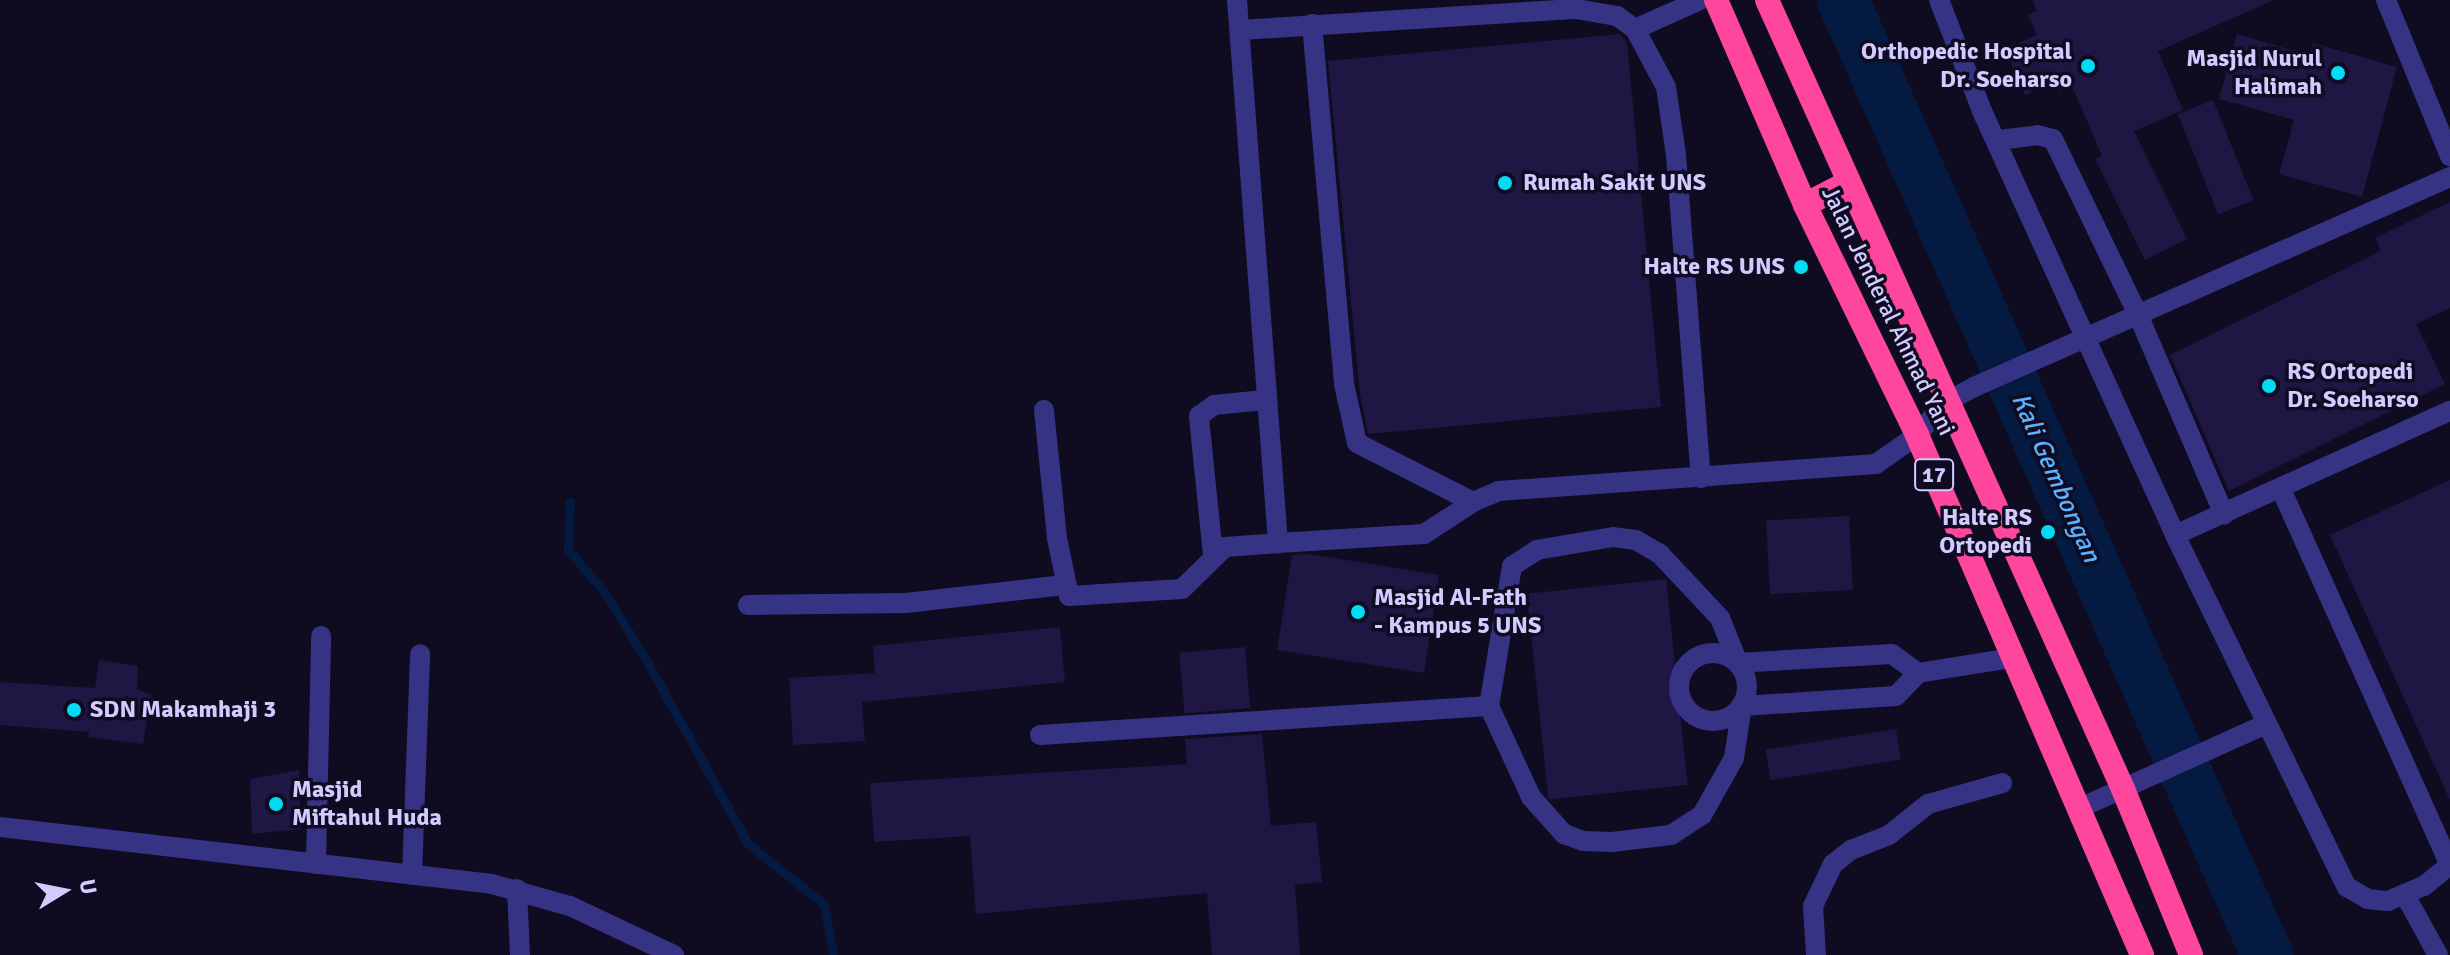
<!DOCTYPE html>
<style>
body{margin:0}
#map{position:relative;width:2450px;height:955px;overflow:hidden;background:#0f0b21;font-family:Signika,sans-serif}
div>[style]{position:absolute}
.stream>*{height:9px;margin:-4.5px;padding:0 4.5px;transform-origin:4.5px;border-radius:4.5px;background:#051a40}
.river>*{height:52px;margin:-26px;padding:0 26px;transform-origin:26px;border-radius:26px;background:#051a40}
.building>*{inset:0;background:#1f1643;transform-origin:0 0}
.minor>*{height:20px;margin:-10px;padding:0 10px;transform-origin:10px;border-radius:10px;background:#363384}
.minor>.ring{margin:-10px;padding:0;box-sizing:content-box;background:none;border:20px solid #363384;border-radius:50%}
.highway>*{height:24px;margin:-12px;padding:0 12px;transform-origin:12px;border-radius:12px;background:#ff469d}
.dots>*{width:22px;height:22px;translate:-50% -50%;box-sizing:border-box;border:4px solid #0f0b21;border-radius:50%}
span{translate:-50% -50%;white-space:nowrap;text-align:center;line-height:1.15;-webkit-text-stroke:7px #0f0b21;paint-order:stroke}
.shield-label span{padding:2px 6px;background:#0f0b21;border:2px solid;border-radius:6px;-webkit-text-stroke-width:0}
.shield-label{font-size:22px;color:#d1cbff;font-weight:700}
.poi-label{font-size:24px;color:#d1cbff;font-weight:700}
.right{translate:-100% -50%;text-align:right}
.left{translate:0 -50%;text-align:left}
.street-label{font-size:24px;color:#d1cbff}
.water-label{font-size:26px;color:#59b1ff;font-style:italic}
.north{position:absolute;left:24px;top:851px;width:80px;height:80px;-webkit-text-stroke:6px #0f0b21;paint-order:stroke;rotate:80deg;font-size:22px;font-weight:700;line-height:32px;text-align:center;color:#d1cbff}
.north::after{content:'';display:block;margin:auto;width:28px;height:36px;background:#d1cbff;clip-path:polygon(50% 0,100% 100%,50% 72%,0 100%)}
</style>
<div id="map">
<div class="stream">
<i style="left:570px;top:502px;width:48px;rotate:92.4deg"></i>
<i style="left:568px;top:550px;width:53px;rotate:48.8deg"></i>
<i style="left:603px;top:590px;width:80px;rotate:58.3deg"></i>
<i style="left:645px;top:658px;width:213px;rotate:61deg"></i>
<i style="left:748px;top:844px;width:97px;rotate:38.3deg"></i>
<i style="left:824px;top:904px;width:52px;rotate:80deg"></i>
</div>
<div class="river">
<i style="left:1843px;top:0;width:1045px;rotate:66.06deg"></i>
</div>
<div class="building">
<i style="clip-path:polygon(2032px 0,2274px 0,2158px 51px,2183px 110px,2134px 131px,2187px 239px,2145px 260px,2095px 159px,2102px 156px,2072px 86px,2060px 91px,2056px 81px,2025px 95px,2005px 49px,2037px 35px,2028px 15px,2037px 11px)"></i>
<i style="clip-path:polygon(1620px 34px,1627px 42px,1661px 407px,1368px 434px,1360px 395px,1328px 61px)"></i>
<i style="clip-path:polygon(2237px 34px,2310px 55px,2313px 43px,2397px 67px,2362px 197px,2279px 174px,2294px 120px,2219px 99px)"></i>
<i style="left:2213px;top:100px;width:108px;height:38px;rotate:68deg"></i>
<i style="clip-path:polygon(2450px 202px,2450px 308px,2416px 324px,2445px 384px,2229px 491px,2170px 355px,2381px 251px,2375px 238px)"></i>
<i style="clip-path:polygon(2450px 480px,2450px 800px,2330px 535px)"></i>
<i style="left:1849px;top:516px;width:74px;height:83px;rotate:87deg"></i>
<i style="clip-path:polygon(1309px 554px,1439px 575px,1424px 673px,1277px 650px,1292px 555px)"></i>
<i style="left:1666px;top:579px;width:207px;height:140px;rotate:84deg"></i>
<i style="clip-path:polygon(1060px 627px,1065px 682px,862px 702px,865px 741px,793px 745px,789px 678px,875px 673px,873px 646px)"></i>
<i style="left:1245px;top:647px;width:61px;height:66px;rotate:85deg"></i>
<i style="clip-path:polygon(99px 660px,138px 666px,137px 689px,151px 695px,143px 744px,88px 737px,89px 732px,0 725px,0 682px,95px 688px)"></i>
<i style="left:1896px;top:729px;width:31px;height:132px;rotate:81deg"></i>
<i style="clip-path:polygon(1262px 734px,1271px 826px,1316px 822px,1322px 882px,1295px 885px,1300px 955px,1212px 955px,1207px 893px,976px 914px,970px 836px,874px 842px,870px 783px,1187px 764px,1185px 739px)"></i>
<i style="clip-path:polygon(299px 770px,301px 829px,252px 834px,250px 779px)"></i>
</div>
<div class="minor">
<i style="left:1237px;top:0;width:545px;rotate:85.68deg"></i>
<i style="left:1278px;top:543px;width:146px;rotate:-3.5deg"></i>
<i style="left:1424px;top:534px;width:59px;rotate:-33.1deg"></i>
<i style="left:1473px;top:502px;width:28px;rotate:-23deg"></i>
<i style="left:1499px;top:491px;width:378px;rotate:-4.1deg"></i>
<i style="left:1876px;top:464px;width:50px;rotate:-35.3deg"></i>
<i style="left:1917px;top:435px;width:43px;rotate:-48.8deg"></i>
<i style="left:1945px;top:403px;width:33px;rotate:-29deg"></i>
<i style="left:1974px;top:387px;width:520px;rotate:-23.81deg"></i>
<i style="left:1939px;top:0;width:119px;rotate:68.8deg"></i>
<i style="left:1982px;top:111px;width:466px;rotate:65.5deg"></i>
<i style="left:2175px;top:535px;width:302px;rotate:-24.3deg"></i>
<i style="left:2386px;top:0;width:169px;rotate:67.7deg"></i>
<i style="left:1312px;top:24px;width:361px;rotate:84.9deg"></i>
<i style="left:1344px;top:384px;width:60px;rotate:77.6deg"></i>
<i style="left:1357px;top:443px;width:130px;rotate:27deg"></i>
<i style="left:1635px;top:29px;width:71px;rotate:-24deg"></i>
<i style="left:1240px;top:30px;width:337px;rotate:-3.6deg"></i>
<i style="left:1576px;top:9px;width:42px;rotate:9.7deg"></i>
<i style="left:1617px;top:16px;width:22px;rotate:36deg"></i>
<i style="left:1635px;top:29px;width:66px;rotate:61.9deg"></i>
<i style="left:1666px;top:87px;width:69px;rotate:81.6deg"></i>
<i style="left:1676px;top:155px;width:324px;rotate:85.6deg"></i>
<i style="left:1999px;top:140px;width:38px;rotate:-7deg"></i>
<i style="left:2037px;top:135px;width:16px;rotate:14deg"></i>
<i style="left:2053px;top:139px;width:198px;rotate:64.2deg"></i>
<i style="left:2139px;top:317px;width:215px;rotate:66.7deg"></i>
<i style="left:1044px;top:410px;width:129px;rotate:84.2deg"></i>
<i style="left:1057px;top:538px;width:59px;rotate:78.3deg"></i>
<i style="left:1069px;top:596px;width:113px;rotate:-3.5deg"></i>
<i style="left:1182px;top:589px;width:60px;rotate:-44.3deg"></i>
<i style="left:1225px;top:547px;width:53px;rotate:-4.3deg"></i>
<i style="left:2281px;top:489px;width:412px;rotate:65.8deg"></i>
<i style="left:2175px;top:535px;width:392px;rotate:64deg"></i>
<i style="left:2347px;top:887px;width:24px;rotate:30deg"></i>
<i style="left:2368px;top:899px;width:20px;rotate:6deg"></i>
<i style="left:2388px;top:901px;width:39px;rotate:-23deg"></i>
<i style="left:2424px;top:886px;width:32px;rotate:-39deg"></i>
<i style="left:1213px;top:555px;width:140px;rotate:-95.8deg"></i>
<i style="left:1199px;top:416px;width:19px;rotate:-36deg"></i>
<i style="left:1214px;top:405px;width:51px;rotate:-5.6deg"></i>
<i style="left:748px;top:605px;width:158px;rotate:-0.7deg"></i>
<i style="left:906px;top:603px;width:159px;rotate:-6.5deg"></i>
<i class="ring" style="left:1679px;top:653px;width:48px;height:48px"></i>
<i style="left:1918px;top:673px;width:32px;rotate:-144deg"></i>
<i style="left:1892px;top:654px;width:154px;rotate:176.7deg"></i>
<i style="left:1738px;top:663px;width:48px;rotate:-111.8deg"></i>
<i style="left:1720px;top:618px;width:88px;rotate:-133.2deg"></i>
<i style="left:1660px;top:554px;width:28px;rotate:-150deg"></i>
<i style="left:1636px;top:540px;width:23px;rotate:-173deg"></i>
<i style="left:1613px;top:537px;width:77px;rotate:170.3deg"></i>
<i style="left:1537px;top:550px;width:30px;rotate:147deg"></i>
<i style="left:1512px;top:566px;width:142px;rotate:99.3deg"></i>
<i style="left:1489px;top:706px;width:100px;rotate:65.2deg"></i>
<i style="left:1531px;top:797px;width:50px;rotate:48.3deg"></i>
<i style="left:1564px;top:834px;width:20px;rotate:20deg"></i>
<i style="left:1583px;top:841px;width:29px;rotate:2deg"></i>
<i style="left:1612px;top:842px;width:59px;rotate:-6.8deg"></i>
<i style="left:1671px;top:835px;width:37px;rotate:-33deg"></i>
<i style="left:1702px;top:815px;width:65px;rotate:-60.7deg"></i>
<i style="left:1734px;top:758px;width:53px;rotate:-81.3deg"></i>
<i style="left:1742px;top:706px;width:154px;rotate:-3.7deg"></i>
<i style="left:1896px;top:696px;width:32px;rotate:-46deg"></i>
<i style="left:1918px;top:673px;width:95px;rotate:-9.1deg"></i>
<i style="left:1040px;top:735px;width:450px;rotate:-3.7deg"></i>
<i style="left:2080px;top:808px;width:204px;rotate:-24.3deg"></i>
<i style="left:0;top:827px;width:495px;rotate:6.6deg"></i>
<i style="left:492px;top:884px;width:81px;rotate:15.8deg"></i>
<i style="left:570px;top:906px;width:115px;rotate:25.2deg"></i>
<i style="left:316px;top:864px;width:228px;rotate:-88.7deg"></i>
<i style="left:412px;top:875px;width:221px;rotate:-87.9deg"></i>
<i style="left:517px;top:889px;width:66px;rotate:87.4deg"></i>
<i style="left:2405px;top:895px;width:68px;rotate:61.2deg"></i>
<i style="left:1816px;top:955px;width:49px;rotate:-93.5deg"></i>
<i style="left:1813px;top:906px;width:47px;rotate:-64.5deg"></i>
<i style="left:1833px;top:864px;width:23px;rotate:-38deg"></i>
<i style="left:1851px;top:850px;width:41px;rotate:-21.5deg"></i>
<i style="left:1889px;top:835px;width:50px;rotate:-38.5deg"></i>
<i style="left:1928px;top:804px;width:77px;rotate:-15.8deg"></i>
</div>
<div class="highway">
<i style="left:1716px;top:0;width:223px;rotate:66.5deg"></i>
<i style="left:1805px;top:205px;width:256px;rotate:64deg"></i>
<i style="left:1917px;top:435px;width:567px;rotate:66.6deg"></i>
<i style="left:1767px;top:0;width:866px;rotate:65.71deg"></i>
<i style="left:2123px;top:789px;width:179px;rotate:67.7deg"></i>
<i style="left:1805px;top:205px;width:47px;rotate:-27.6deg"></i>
</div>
<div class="dots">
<i style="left:2088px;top:66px;background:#00dcf6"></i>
<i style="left:2338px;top:73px;background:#00dcf6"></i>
<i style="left:1505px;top:183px;background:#00dcf6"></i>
<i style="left:1801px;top:267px;background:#00dcf6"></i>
<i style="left:2269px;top:386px;background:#00dcf6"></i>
<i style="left:2048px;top:532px;background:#00dcf6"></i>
<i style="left:1358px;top:612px;background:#00dcf6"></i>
<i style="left:74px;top:710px;background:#00dcf6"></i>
<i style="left:276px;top:804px;background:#00dcf6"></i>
</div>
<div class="shield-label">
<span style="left:1934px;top:475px">17</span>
</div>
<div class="poi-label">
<span class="right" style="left:2072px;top:66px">Orthopedic Hospital<br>Dr. Soeharso</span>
<span class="right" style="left:2322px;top:73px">Masjid Nurul<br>Halimah</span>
<span class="left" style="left:1523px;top:183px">Rumah Sakit UNS</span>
<span class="right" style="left:1785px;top:267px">Halte RS UNS</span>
<span class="left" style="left:2287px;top:386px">RS Ortopedi<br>Dr. Soeharso</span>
<span class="right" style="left:2032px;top:532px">Halte RS<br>Ortopedi</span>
<span class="left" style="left:1374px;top:612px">Masjid Al-Fath<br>- Kampus 5 UNS</span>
<span class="left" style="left:90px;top:710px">SDN Makamhaji 3</span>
<span class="left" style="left:292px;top:804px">Masjid<br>Miftahul Huda</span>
</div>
<div class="street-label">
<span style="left:1888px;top:311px;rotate:64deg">Jalan Jenderal Ahmad Yani</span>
</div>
<div class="water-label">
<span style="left:2055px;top:478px;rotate:66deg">Kali Gembongan</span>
</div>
<div class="north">U</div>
</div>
